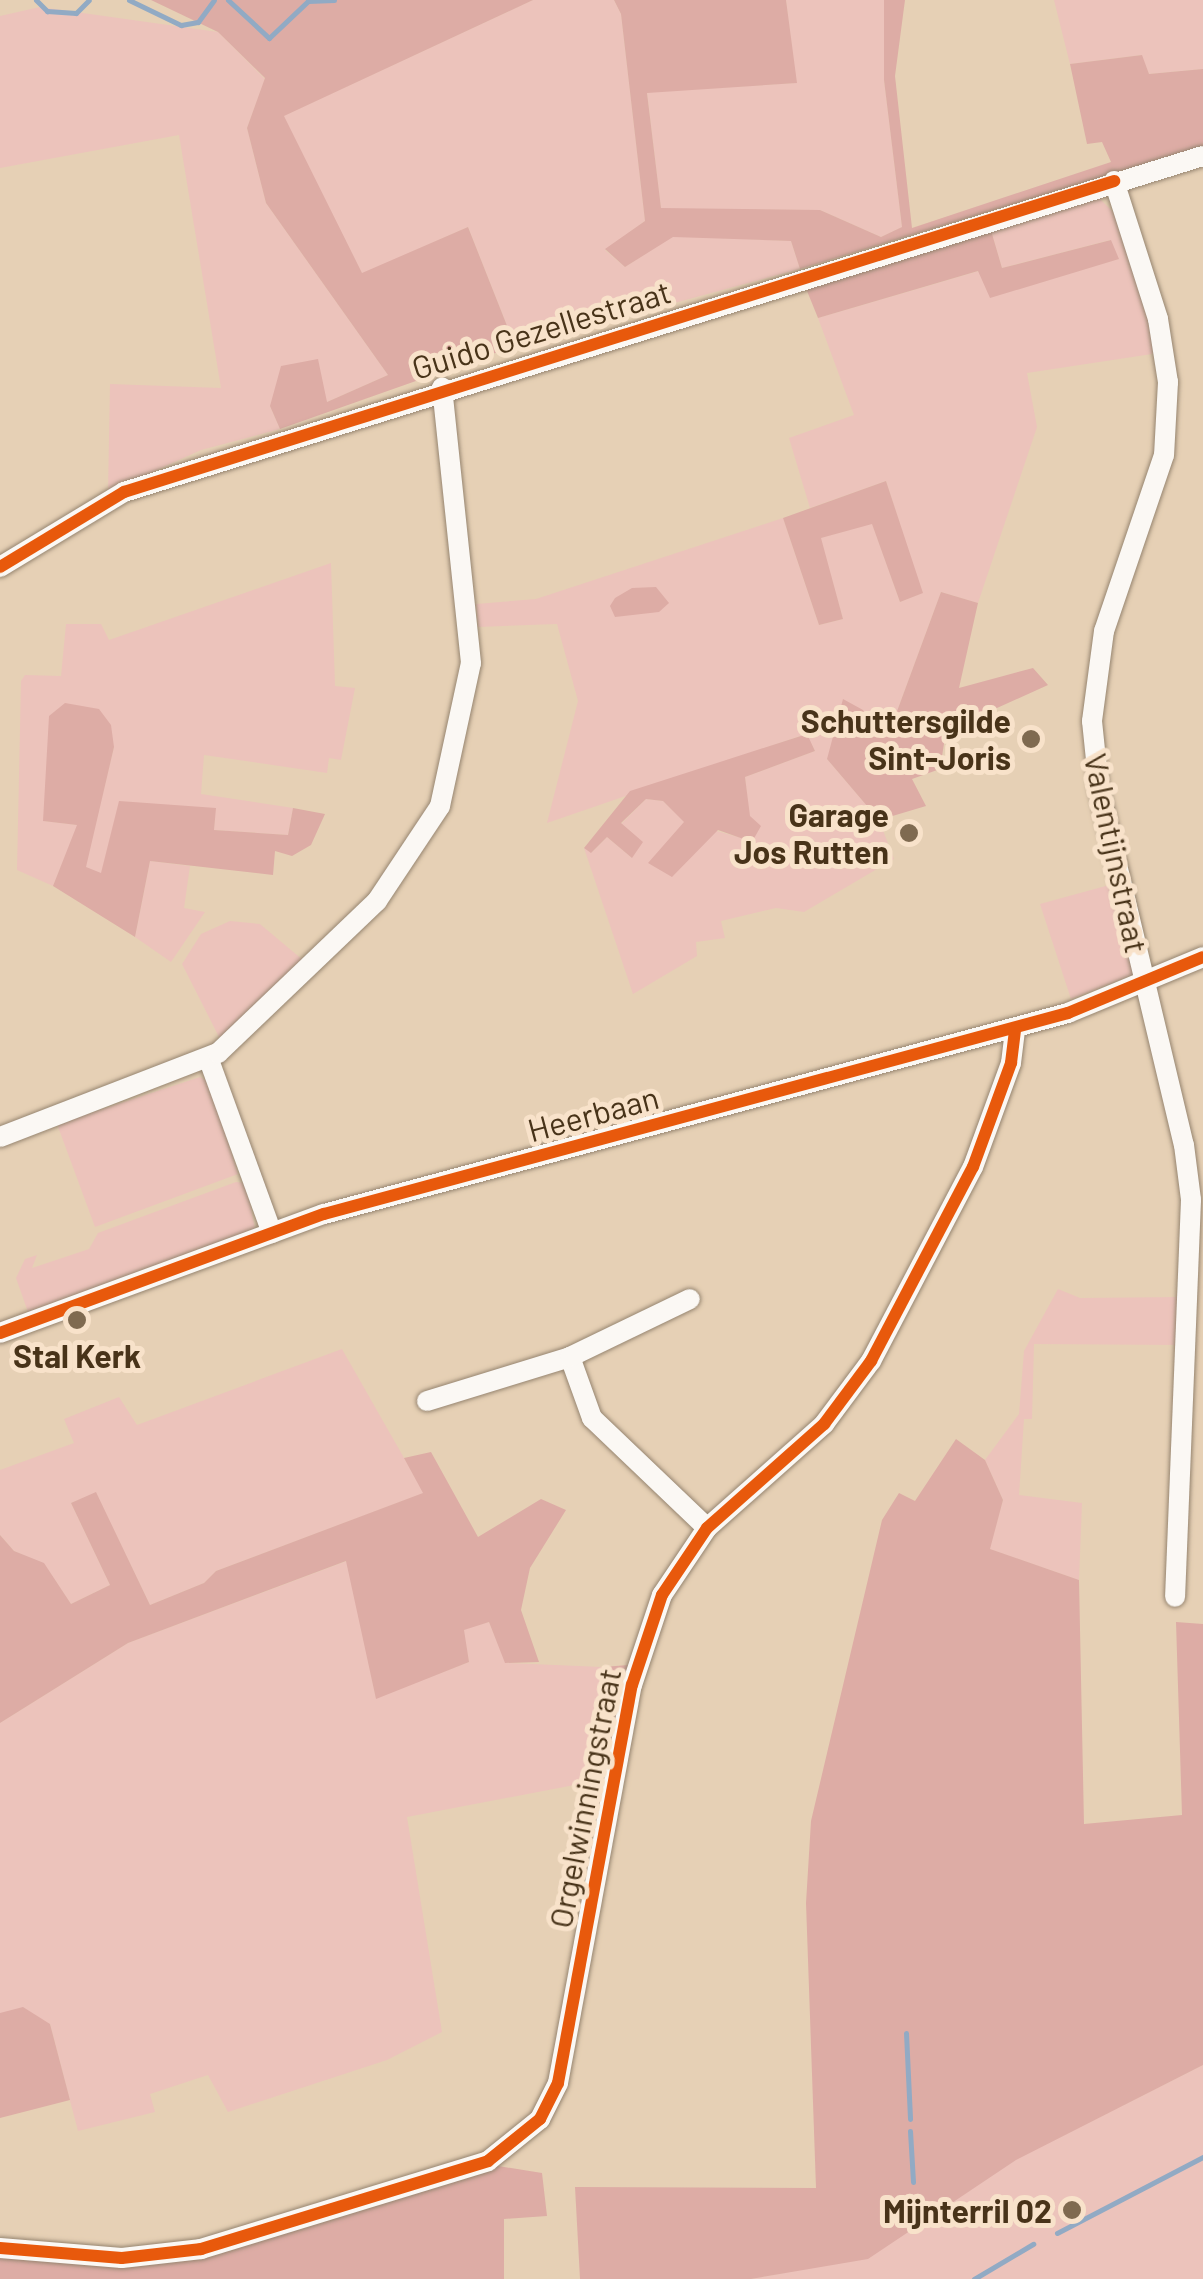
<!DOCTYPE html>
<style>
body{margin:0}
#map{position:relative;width:1203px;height:2279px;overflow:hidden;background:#e6d0b5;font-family:Barlow,sans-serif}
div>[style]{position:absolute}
.green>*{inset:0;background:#ecc3bb}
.forest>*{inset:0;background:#ddaca5}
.stream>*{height:5px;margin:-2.5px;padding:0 2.5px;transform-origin:2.5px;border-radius:2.5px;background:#91aac4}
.roads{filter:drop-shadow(0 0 2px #968570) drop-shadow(0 0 2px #968570)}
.minor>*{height:20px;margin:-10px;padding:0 10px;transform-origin:10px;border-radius:10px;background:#fbf8f4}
.cycleway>*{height:12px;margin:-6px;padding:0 6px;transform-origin:6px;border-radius:6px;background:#e8590c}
.dots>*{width:28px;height:28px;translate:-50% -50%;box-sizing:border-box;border:5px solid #f8e2ca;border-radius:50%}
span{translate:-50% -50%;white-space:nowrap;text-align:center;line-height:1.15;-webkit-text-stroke:10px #f8e2ca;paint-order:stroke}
.street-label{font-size:32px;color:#483319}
.poi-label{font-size:32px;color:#483319;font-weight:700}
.right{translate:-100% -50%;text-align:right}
</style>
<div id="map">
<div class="green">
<i style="clip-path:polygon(533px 0,614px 0,621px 14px,645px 221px,605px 250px,625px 267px,673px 236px,791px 241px,800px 269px,515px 346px,468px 227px,362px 274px,283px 116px)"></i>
<i style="clip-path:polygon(786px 0,884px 0,884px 80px,902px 227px,881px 237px,820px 210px,661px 209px,647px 92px,796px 83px)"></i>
<i style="clip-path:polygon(1054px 0,1203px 0,1203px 69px,1149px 74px,1141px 55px,1070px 64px)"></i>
<i style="clip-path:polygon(40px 7px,218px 32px,265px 79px,247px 128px,266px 203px,388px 375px,327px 402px,270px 406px,280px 429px,201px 450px,108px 492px,110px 384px,221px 388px,179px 135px,0 168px,0 16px)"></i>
<i style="clip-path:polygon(1098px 197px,1114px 213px,1158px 344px,1152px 354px,1027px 373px,1037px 427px,978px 603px,941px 592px,896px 714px,827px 759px,879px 820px,894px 859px,804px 912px,776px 908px,721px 921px,725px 938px,696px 942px,697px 956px,633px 994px,584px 848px,592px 852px,607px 837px,632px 858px,621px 824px,646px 799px,663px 801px,685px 822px,752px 841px,745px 777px,815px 751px,806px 734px,547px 823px,578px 701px,557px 624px,478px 627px,476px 604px,536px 599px,783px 518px,819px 625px,843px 619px,820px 538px,872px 523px,900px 602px,922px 593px,886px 481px,810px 508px,789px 438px,854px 415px,818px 318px,979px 271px,991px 297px,1118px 259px,1110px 240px,1002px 268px,990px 227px)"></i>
<i style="clip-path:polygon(331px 563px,335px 686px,355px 688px,341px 760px,329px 758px,327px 773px,204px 755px,201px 794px,293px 808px,288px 835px,214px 830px,215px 808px,101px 874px,85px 867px,114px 747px,44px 821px,78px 825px,53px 886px,17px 870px,21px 681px,25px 675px,61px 676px,66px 624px,101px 624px,109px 640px)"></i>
<i style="clip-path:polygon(150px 861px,190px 866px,184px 908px,205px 912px,171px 962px,135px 937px)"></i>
<i style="clip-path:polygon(1113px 884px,1135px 974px,1071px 999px,1040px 904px)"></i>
<i style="clip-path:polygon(230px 921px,260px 924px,304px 961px,220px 1039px,182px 964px,201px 934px)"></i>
<i style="clip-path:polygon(200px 1077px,210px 1083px,238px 1174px,95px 1227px,57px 1124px)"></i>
<i style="clip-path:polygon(236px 1182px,246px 1183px,255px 1229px,28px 1312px,16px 1278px,25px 1259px,37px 1255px,32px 1268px,89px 1249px,98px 1233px)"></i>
<i style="clip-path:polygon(1058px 1289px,1080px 1298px,1180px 1297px,1178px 1345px,1034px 1344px,1032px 1419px,1024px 1419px,1019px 1495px,1082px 1503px,1079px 1580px,989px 1549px,1003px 1500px,985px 1460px,1019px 1414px,1024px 1351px)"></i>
<i style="clip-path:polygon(342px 1349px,424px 1493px,216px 1571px,204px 1583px,150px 1605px,96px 1493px,71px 1503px,110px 1585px,71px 1604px,44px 1564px,14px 1551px,0 1535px,0 1470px,74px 1443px,64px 1419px,119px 1397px,137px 1425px)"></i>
<i style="clip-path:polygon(347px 1561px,376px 1698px,469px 1662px,463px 1629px,489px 1622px,506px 1663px,602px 1667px,590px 1782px,407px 1817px,442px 2032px,387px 2060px,228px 2112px,208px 2075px,150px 2094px,155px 2112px,78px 2131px,50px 2024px,0 2013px,0 1723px,128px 1643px)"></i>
<i style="clip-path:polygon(1203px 2065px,1203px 2279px,751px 2279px,794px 2271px)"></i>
</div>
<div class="forest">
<i style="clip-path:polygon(151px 0,533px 0,284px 116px,362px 273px,468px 227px,515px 346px,280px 429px,270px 406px,281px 366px,318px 359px,327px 402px,388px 375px,266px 203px,247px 128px,265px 78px,218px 32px)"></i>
<i style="clip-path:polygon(614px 0,786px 0,797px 83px,647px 93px,661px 208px,820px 210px,881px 237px,902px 227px,884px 80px,884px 0,905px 0,895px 76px,912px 228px,1111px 162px,1102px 142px,1087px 144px,1070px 64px,1142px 55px,1149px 74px,1203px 69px,1203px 146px,800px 269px,791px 241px,673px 237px,625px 267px,605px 249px,645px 221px,621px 14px)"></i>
<i style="clip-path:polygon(990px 227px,1002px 268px,1111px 240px,1119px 259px,990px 298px,978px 271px,818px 318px,805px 286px)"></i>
<i style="clip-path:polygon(886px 481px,923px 593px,900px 602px,872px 524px,821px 538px,843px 619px,819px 625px,783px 518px)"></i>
<i style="clip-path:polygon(656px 587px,669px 603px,659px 612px,615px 617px,610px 606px,615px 598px,632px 588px)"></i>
<i style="clip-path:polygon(941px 592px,978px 603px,959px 688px,1033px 668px,1048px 685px,946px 731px,940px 769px,912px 779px,926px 806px,879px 820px,827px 759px,843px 699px,863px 710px,873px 727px,896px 714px)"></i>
<i style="clip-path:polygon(65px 703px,99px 709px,111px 725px,114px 747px,86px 867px,101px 873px,119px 801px,216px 808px,214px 830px,288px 835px,293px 808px,325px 814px,311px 845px,292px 856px,275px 851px,273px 875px,150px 861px,135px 937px,53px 886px,77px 825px,43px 821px,49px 716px)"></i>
<i style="clip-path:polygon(807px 734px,815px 751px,745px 777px,750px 816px,761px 826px,752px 842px,718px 830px,672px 877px,648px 863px,684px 822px,663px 801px,646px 799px,621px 823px,643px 842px,632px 858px,607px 837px,591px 853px,584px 848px,630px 791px)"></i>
<i style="clip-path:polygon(956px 1439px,985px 1460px,1003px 1500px,990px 1549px,1079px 1580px,1084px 1824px,1182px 1815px,1176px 1622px,1203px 1624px,1203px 2065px,1016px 2160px,868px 2259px,751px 2279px,580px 2279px,575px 2187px,816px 2188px,806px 1903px,811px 1821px,882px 1520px,899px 1493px,915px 1501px)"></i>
<i style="clip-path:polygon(431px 1452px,478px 1537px,541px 1499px,566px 1510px,530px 1568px,521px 1610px,539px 1662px,505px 1663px,489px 1622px,464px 1630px,469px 1662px,376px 1699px,346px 1561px,128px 1643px,0 1723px,0 1535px,14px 1551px,44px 1563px,71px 1604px,110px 1585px,71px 1503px,96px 1492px,150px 1605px,204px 1583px,216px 1571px,423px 1493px,404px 1458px)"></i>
<i style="clip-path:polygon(629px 1665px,608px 1778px,590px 1782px,602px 1667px)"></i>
<i style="clip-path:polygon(23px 2007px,50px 2024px,70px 2100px,0 2118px,0 2013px)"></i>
<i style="clip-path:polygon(498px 2166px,542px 2173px,547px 2216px,504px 2219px,504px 2279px,0 2279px,0 2257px,123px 2264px,293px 2231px)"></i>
</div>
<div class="stream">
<i style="left:36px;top:0;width:16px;rotate:45deg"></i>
<i style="left:47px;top:11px;width:29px;rotate:4deg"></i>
<i style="left:76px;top:13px;width:18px;rotate:-45deg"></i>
<i style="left:129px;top:0;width:58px;rotate:25.7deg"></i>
<i style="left:181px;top:25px;width:17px;rotate:-10deg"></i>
<i style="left:198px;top:22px;width:27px;rotate:-54deg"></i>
<i style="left:228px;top:0;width:56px;rotate:42.8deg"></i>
<i style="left:269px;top:38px;width:54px;rotate:-43.5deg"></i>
<i style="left:308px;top:1px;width:26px;rotate:-2deg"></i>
<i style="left:906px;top:2033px;width:86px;rotate:87.3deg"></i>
<i style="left:910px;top:2131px;width:51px;rotate:86.6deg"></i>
<i style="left:1057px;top:2233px;width:165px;rotate:-27.5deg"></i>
<i style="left:974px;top:2279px;width:69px;rotate:-30.7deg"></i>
</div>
<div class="roads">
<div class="minor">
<i style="left:1114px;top:181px;width:145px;rotate:72.3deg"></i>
<i style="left:1158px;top:319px;width:64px;rotate:81deg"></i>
<i style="left:1168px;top:382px;width:73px;rotate:93.1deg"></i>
<i style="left:1164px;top:455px;width:186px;rotate:108.8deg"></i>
<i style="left:1104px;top:631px;width:91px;rotate:97.6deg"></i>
<i style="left:1092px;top:721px;width:68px;rotate:84.1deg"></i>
<i style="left:1099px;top:789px;width:366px;rotate:76.6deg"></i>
<i style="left:1184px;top:1145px;width:55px;rotate:82.7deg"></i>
<i style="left:1191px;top:1200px;width:397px;rotate:92.3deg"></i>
<i style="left:0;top:567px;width:145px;rotate:-31.2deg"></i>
<i style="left:124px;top:492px;width:1130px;rotate:-17.3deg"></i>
<i style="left:209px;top:1060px;width:184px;rotate:70deg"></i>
<i style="left:0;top:1137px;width:234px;rotate:-21.1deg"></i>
<i style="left:218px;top:1053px;width:220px;rotate:-43.7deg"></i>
<i style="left:377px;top:901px;width:114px;rotate:-56.4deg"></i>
<i style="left:440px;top:806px;width:146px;rotate:-77.8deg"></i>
<i style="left:471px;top:663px;width:277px;rotate:-96deg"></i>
<i style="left:0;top:1333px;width:345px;rotate:-20.2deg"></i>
<i style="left:324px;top:1214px;width:771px;rotate:-15.12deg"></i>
<i style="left:1068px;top:1013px;width:146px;rotate:-22.5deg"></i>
<i style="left:570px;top:1357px;width:65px;rotate:70.2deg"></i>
<i style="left:592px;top:1418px;width:159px;rotate:43.7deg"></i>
<i style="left:427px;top:1401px;width:150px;rotate:-17.1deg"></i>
<i style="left:570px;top:1357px;width:133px;rotate:-25.8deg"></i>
<i style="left:0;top:2248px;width:122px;rotate:4.7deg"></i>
<i style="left:122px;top:2258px;width:80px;rotate:-6.5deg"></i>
<i style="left:201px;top:2249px;width:300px;rotate:-17deg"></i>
<i style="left:488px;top:2161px;width:67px;rotate:-38.9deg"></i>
<i style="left:540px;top:2119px;width:40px;rotate:-63.4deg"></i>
<i style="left:558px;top:2083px;width:405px;rotate:-79.5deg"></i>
<i style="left:632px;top:1685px;width:95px;rotate:-71.6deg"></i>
<i style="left:662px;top:1595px;width:81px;rotate:-56.1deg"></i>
<i style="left:707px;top:1528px;width:157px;rotate:-41.6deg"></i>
<i style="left:824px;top:1424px;width:79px;rotate:-53.3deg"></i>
<i style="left:871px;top:1361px;width:219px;rotate:-62.3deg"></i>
<i style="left:973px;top:1167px;width:111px;rotate:-69.9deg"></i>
<i style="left:1011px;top:1063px;width:34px;rotate:-83deg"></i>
</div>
</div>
<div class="cycleway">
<i style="left:0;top:567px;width:145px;rotate:-31.2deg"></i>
<i style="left:124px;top:492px;width:1038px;rotate:-17.44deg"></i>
<i style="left:0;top:1333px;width:345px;rotate:-20.2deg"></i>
<i style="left:324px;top:1214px;width:771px;rotate:-15.12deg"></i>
<i style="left:1068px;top:1013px;width:146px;rotate:-22.5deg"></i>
<i style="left:0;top:2248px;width:122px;rotate:4.7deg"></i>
<i style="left:122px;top:2258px;width:80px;rotate:-6.5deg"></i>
<i style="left:201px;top:2249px;width:300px;rotate:-17deg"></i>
<i style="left:488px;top:2161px;width:67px;rotate:-38.9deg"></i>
<i style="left:540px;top:2119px;width:40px;rotate:-63.4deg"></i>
<i style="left:558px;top:2083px;width:405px;rotate:-79.5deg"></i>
<i style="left:632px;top:1685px;width:95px;rotate:-71.6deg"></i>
<i style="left:662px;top:1595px;width:81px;rotate:-56.1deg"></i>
<i style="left:707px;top:1528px;width:157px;rotate:-41.6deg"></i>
<i style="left:824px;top:1424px;width:79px;rotate:-53.3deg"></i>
<i style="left:871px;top:1361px;width:219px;rotate:-62.3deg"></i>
<i style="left:973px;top:1167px;width:111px;rotate:-69.9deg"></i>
<i style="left:1011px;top:1063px;width:34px;rotate:-83deg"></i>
</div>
<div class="dots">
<i style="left:1031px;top:739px;background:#7f6a50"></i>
<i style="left:909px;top:833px;background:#7f6a50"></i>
<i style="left:77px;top:1320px;background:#7f6a50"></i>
<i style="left:1072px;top:2210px;background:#7f6a50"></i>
</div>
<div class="street-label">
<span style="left:541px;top:329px;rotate:-17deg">Guido Gezellestraat</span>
<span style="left:1117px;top:853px;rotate:78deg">Valentijnstraat</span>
<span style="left:593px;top:1113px;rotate:-15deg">Heerbaan</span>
<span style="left:584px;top:1798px;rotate:-79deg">Orgelwinningstraat</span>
</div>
<div class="poi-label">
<span class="right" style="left:1011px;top:739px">Schuttersgilde<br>Sint-Joris</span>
<span class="right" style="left:889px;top:833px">Garage<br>Jos Rutten</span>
<span style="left:77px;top:1355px">Stal Kerk</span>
<span class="right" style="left:1052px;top:2210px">Mijnterril 02</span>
</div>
</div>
